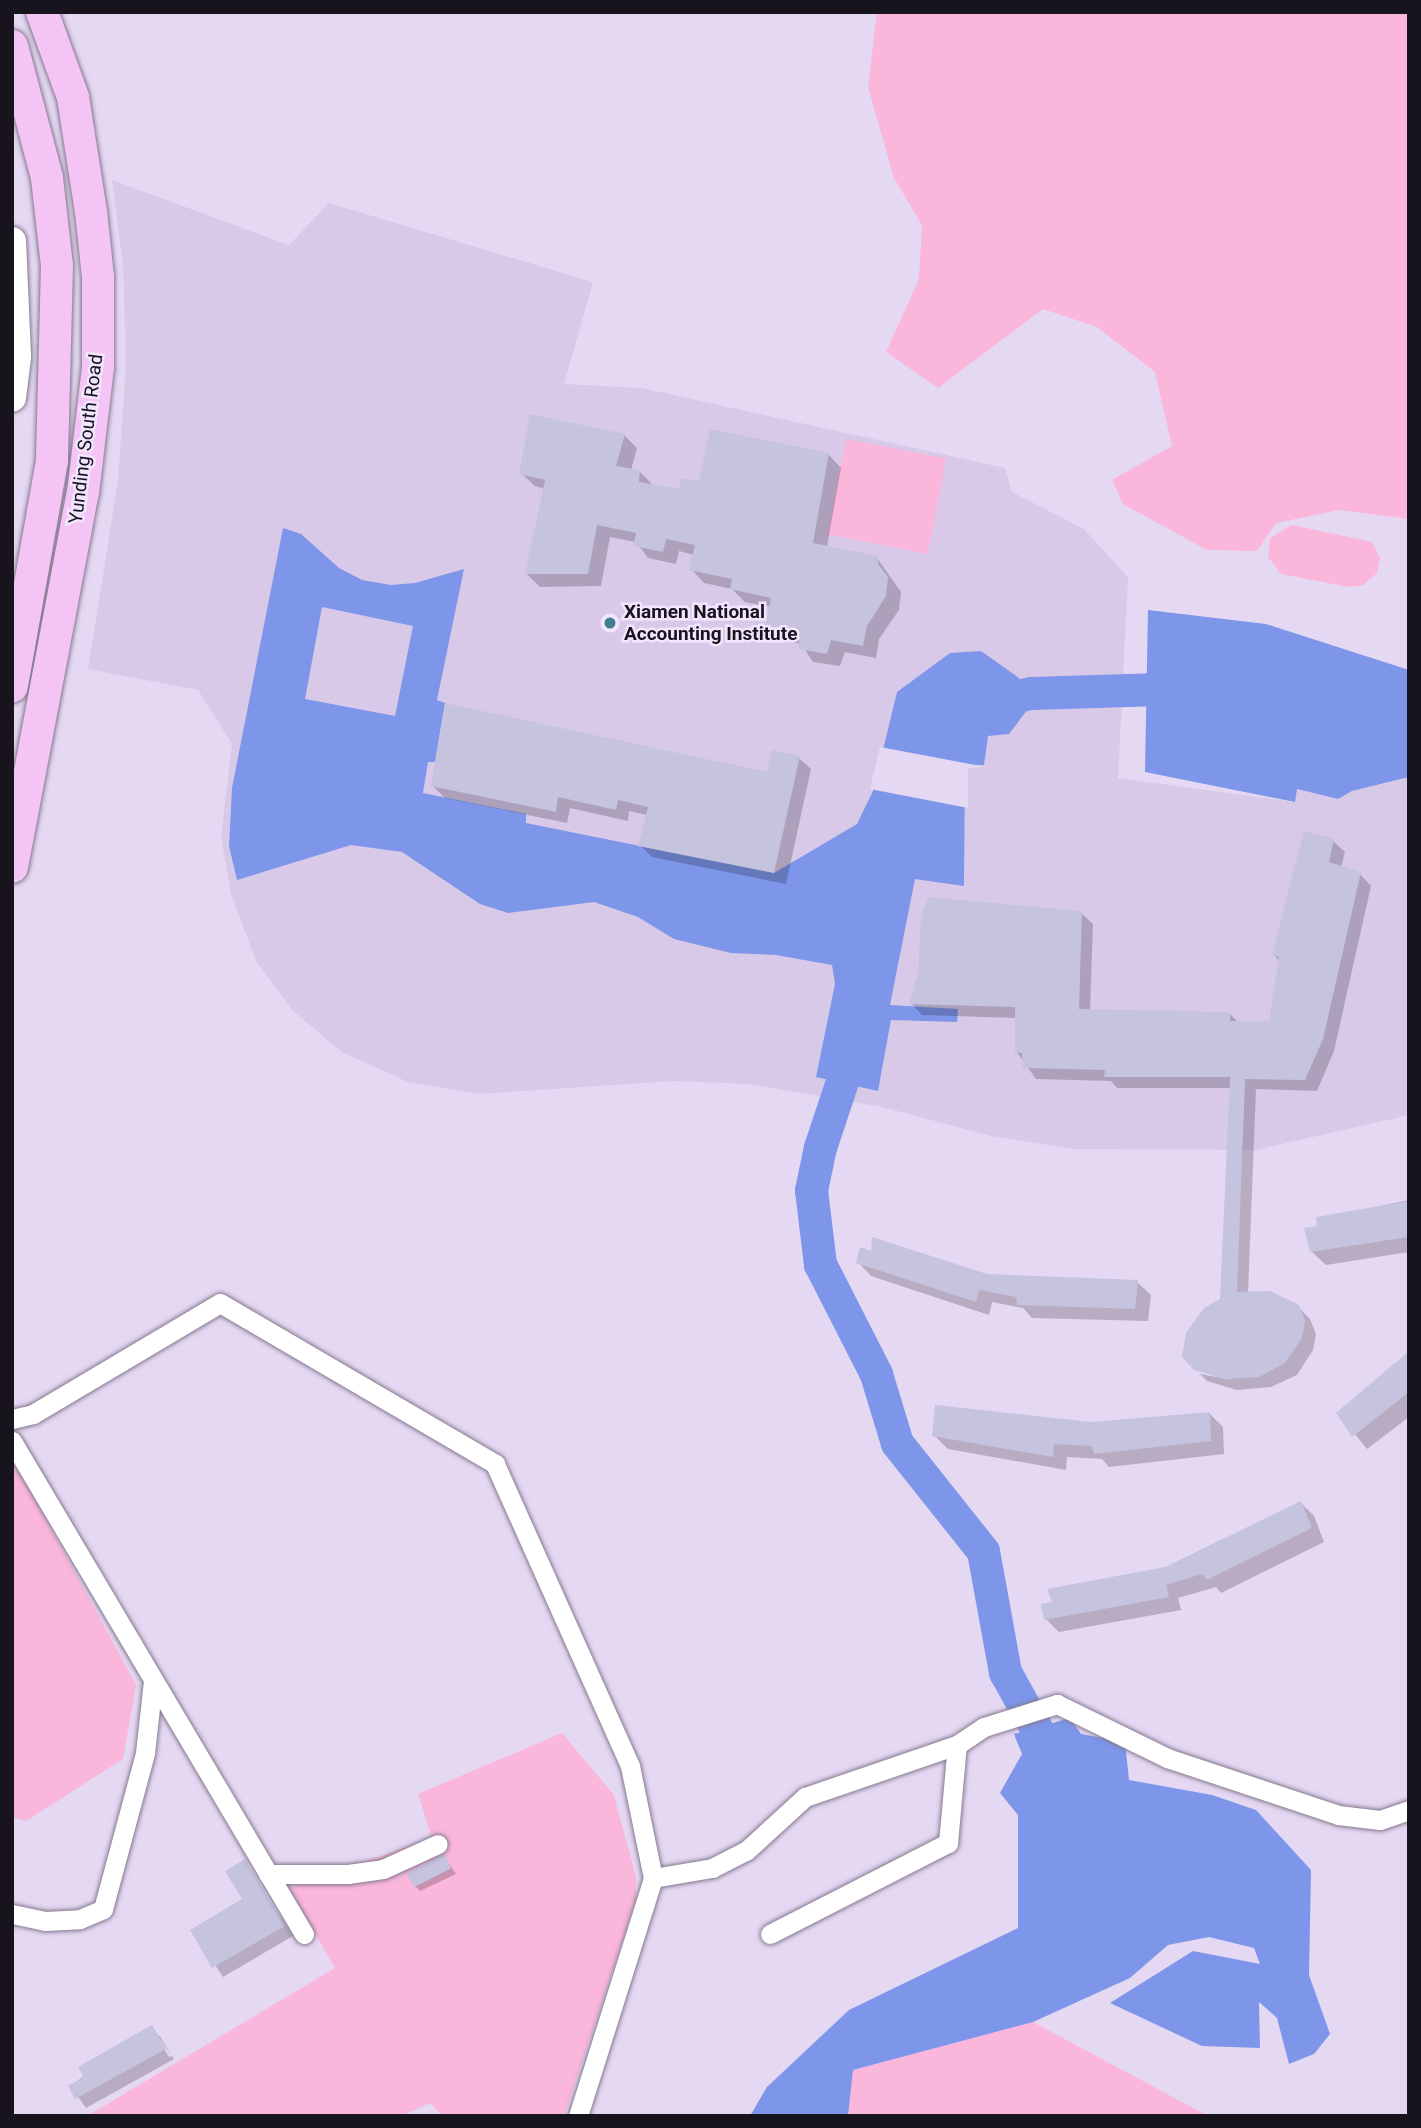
<!DOCTYPE html>
<style>
body{margin:0}
#map{position:relative;width:1421px;height:2128px;overflow:hidden;background:#e5d8f2;font-family:Roboto,sans-serif}
div>[style]{position:absolute}
.built>*{inset:0;background:#d9c9e9}
.green>*{inset:0;background:#fab6db;transform-origin:0 0}
.water>*{inset:0;background:#7d96ea}
.pier>*{inset:0;background:#e5d8f2}
.shadow>*{inset:0;background:#0003}
.river>*{height:33px;margin:-16.5px;padding:0 16.5px;transform-origin:16.5px;border-radius:16.5px;background:#7d96ea}
.building>*{inset:0;background:#c5c3de;transform-origin:0 0}
.roads{filter:drop-shadow(0 0 2px #857990) drop-shadow(0 0 2px #857990)}
.street>*{height:19px;margin:-9.5px;padding:0 9.5px;transform-origin:9.5px;border-radius:9.5px;background:#fff}
.secondary>*{height:28px;margin:-14px;padding:0 14px;transform-origin:14px;border-radius:14px;background:#fff}
.primary>*{height:32px;margin:-16px;padding:0 16px;transform-origin:16px;border-radius:16px;background:#f4c4f4}
.dots>*{width:19px;height:19px;translate:-50% -50%;box-sizing:border-box;border:4px solid #f2e5ff;border-radius:50%}
span{translate:-50% -50%;white-space:nowrap;text-align:center;line-height:1.15;-webkit-text-stroke:5px #f2e5ff;paint-order:stroke}
.street-label{font-size:19px;color:#18141d}
.poi-label{font-size:19px;color:#18141d;font-weight:700}
.left{translate:0 -50%;text-align:left}
.frame{position:absolute;inset:0;border:14px solid #18141d;pointer-events:none}
</style>
<div id="map">
<div class="built">
<i style="clip-path:polygon(112px 180px,289px 245px,329px 203px,593px 282px,564px 384px,642px 388px,1005px 468px,1012px 492px,1084px 529px,1128px 577px,1118px 778px,1294px 802px,1296px 789px,1337px 799px,1352px 791px,1409px 777px,1409px 1115px,1256px 1150px,1074px 1149px,991px 1136px,882px 1107px,751px 1084px,674px 1081px,478px 1094px,408px 1082px,342px 1052px,293px 1011px,256px 961px,231px 894px,221px 837px,232px 744px,198px 690px,88px 669px,118px 481px,126px 364px,123px 265px)"></i>
</div>
<div class="green">
<i style="clip-path:polygon(877px 12px,1409px 12px,1409px 519px,1339px 510px,1276px 523px,1257px 551px,1207px 550px,1123px 504px,1112px 480px,1172px 446px,1155px 372px,1097px 327px,1043px 309px,938px 388px,886px 352px,919px 279px,922px 225px,894px 178px,868px 87px)"></i>
<i style="left:846px;top:439px;width:102px;height:97px;rotate:11deg"></i>
<i style="clip-path:polygon(1292px 525px,1372px 542px,1380px 558px,1377px 573px,1363px 585px,1349px 587px,1281px 574px,1268px 557px,1270px 538px)"></i>
<i style="clip-path:polygon(12px 1457px,136px 1685px,123px 1759px,26px 1821px,12px 1817px)"></i>
<i style="clip-path:polygon(562px 1733px,614px 1795px,636px 1877px,636px 1900px,564px 2116px,442px 2116px,430px 2103px,401px 2116px,87px 2116px,335px 1968px,289px 1888px,432px 1838px,418px 1794px)"></i>
<i style="clip-path:polygon(1033px 2022px,1208px 2116px,848px 2116px,853px 2070px)"></i>
</div>
<div class="water">
<i style="clip-path:polygon(evenodd,283px 528px,301px 534px,339px 568px,362px 580px,391px 585px,415px 583px,464px 569px,437px 700px,445px 703px,435px 762px,428px 762px,423px 793px,526px 814px,526px 823px,774px 873px,857px 824px,873px 791px,897px 692px,950px 653px,981px 651px,1019px 678px,1031px 705px,1009px 734px,988px 736px,984px 765px,965px 765px,964px 886px,915px 879px,890px 1005px,958px 1009px,957px 1022px,891px 1020px,878px 1091px,816px 1077px,835px 984px,832px 965px,776px 955px,731px 953px,674px 939px,638px 917px,594px 902px,508px 913px,480px 904px,402px 852px,351px 845px,237px 880px,229px 846px,232px 788px,283px 528px,322px 607px,413px 626px,395px 716px,305px 699px,322px 607px)"></i>
<i style="clip-path:polygon(1148px 610px,1266px 624px,1409px 670px,1409px 777px,1352px 791px,1338px 799px,1297px 789px,1295px 802px,1145px 772px)"></i>
<i style="clip-path:polygon(1070px 1718px,1081px 1734px,1125px 1742px,1129px 1780px,1212px 1795px,1256px 1810px,1311px 1870px,1309px 1975px,1330px 2034px,1314px 2054px,1289px 2064px,1277px 2018px,1259px 2002px,1260px 2048px,1202px 2046px,1110px 2003px,1193px 1951px,1260px 1964px,1254px 1948px,1209px 1937px,1168px 1945px,1130px 1978px,1033px 2022px,853px 2070px,848px 2116px,750px 2116px,767px 2087px,849px 2010px,1018px 1928px,1018px 1815px,1000px 1793px,1022px 1754px,1014px 1734px)"></i>
</div>
<div class="pier">
<i style="clip-path:polygon(880px 747px,986px 767px,968px 768px,968px 808px,870px 789px)"></i>
</div>
<div class="shadow">
<i style="clip-path:polygon(624px 435px,637px 448px,631px 470px,640px 472px,654px 486px,681px 491px,828px 454px,841px 468px,827px 547px,877px 558px,901px 592px,899px 610px,879px 639px,876px 658px,845px 652px,840px 666px,813px 662px,801px 644px,780px 640px,767px 626px,771px 607px,745px 602px,732px 589px,704px 583px,691px 569px,694px 555px,679px 551px,676px 564px,648px 558px,636px 542px,610px 537px,601px 586px,540px 587px,527px 574px,545px 489px,535px 486px,521px 473px)"></i>
<i style="clip-path:polygon(799px 758px,811px 769px,786px 884px,652px 857px,640px 845px,647px 815px,629px 811px,628px 821px,570px 808px,567px 823px,445px 798px,433px 786px,768px 774px)"></i>
<i style="clip-path:polygon(1333px 841px,1345px 852px,1341px 868px,1360px 874px,1371px 886px,1334px 1051px,1317px 1091px,1256px 1089px,1248px 1293px,1298px 1307px,1310px 1319px,1316px 1334px,1313px 1350px,1297px 1375px,1271px 1387px,1237px 1390px,1207px 1381px,1200px 1374px,1233px 1380px,1195px 1369px,1222px 1300px,1231px 1088px,1117px 1088px,1111px 1081px,1036px 1079px,1016px 1051px,1016px 1018px,922px 1015px,911px 1003px,1081px 913px,1093px 924px,1090px 1011px,1229px 1013px,1239px 1023px,1270px 1023px,1280px 961px,1274px 955px)"></i>
<i style="clip-path:polygon(1409px 1200px,1409px 1252px,1326px 1265px,1312px 1252px,1318px 1219px)"></i>
<i style="clip-path:polygon(858px 1262px,987px 1276px,1137px 1282px,1151px 1295px,1148px 1321px,1032px 1318px,1023px 1308px,992px 1302px,989px 1315px,871px 1276px)"></i>
<i style="clip-path:polygon(1409px 1354px,1409px 1417px,1367px 1449px,1338px 1413px)"></i>
<i style="clip-path:polygon(1210px 1414px,1223px 1427px,1224px 1454px,1109px 1467px,1102px 1459px,1067px 1457px,1066px 1470px,948px 1449px,934px 1435px)"></i>
<i style="clip-path:polygon(1301px 1503px,1314px 1516px,1324px 1542px,1221px 1593px,1216px 1587px,1178px 1598px,1181px 1610px,1059px 1632px,1046px 1619px,1165px 1569px)"></i>
<i style="clip-path:polygon(444px 1856px,456px 1874px,420px 1891px,414px 1885px)"></i>
<i style="clip-path:polygon(244px 1862px,293px 1936px,223px 1977px,192px 1930px,244px 1900px)"></i>
<i style="clip-path:polygon(evenodd,152px 2027px,174px 2059px,86px 2108px,70px 2086px,152px 2027px,156px 2036px,160px 2036px,172px 2056px,169px 2057px,156px 2036px)"></i>
</div>
<div class="river">
<i style="left:982px;top:704px;width:50px;rotate:-12.7deg"></i>
<i style="left:1031px;top:693px;width:162px;rotate:-1.8deg"></i>
<i style="left:856px;top:1039px;width:114px;rotate:108.4deg"></i>
<i style="left:820px;top:1147px;width:44px;rotate:101.8deg"></i>
<i style="left:811px;top:1190px;width:75px;rotate:83.1deg"></i>
<i style="left:820px;top:1264px;width:123px;rotate:63deg"></i>
<i style="left:876px;top:1374px;width:72px;rotate:73.1deg"></i>
<i style="left:897px;top:1443px;width:138px;rotate:51.5deg"></i>
<i style="left:983px;top:1551px;width:123px;rotate:79.7deg"></i>
<i style="left:1005px;top:1672px;width:64px;rotate:61deg"></i>
</div>
<div class="building">
<i style="clip-path:polygon(530px 414px,625px 434px,616px 466px,640px 470px,639px 482px,680px 489px,681px 478px,699px 481px,710px 429px,829px 453px,813px 543px,878px 556px,878px 564px,888px 577px,886px 596px,867px 626px,863px 646px,831px 640px,827px 654px,798px 649px,800px 634px,765px 627px,771px 598px,730px 589px,732px 579px,689px 570px,695px 545px,666px 539px,663px 552px,633px 546px,636px 533px,597px 525px,588px 574px,525px 574px,545px 480px,519px 474px)"></i>
<i style="clip-path:polygon(445px 703px,767px 772px,772px 750px,800px 756px,774px 873px,638px 846px,648px 807px,618px 800px,616px 810px,558px 797px,556px 812px,431px 786px)"></i>
<i style="clip-path:polygon(1304px 831px,1334px 839px,1329px 862px,1361px 872px,1323px 1039px,1305px 1080px,1245px 1079px,1237px 1292px,1270px 1291px,1299px 1305px,1305px 1321px,1302px 1338px,1285px 1363px,1259px 1377px,1224px 1379px,1194px 1370px,1182px 1357px,1186px 1333px,1204px 1308px,1220px 1299px,1230px 1077px,1104px 1077px,1105px 1070px,1023px 1068px,1022px 1053px,1015px 1052px,1015px 1007px,909px 1004px,918px 975px,921px 919px,928px 897px,1082px 911px,1079px 1009px,1230px 1012px,1230px 1021px,1269px 1021px,1279px 957px,1272px 955px)"></i>
<i style="clip-path:polygon(1409px 1201px,1409px 1237px,1310px 1252px,1304px 1228px,1317px 1226px,1316px 1217px)"></i>
<i style="clip-path:polygon(872px 1237px,987px 1274px,1138px 1280px,1135px 1309px,1017px 1305px,1016px 1297px,979px 1290px,976px 1302px,856px 1263px,860px 1247px,871px 1251px)"></i>
<i style="clip-path:polygon(1409px 1351px,1409px 1392px,1352px 1437px,1336px 1413px)"></i>
<i style="clip-path:polygon(935px 1405px,1091px 1422px,1210px 1412px,1211px 1441px,1094px 1454px,1092px 1446px,1054px 1444px,1053px 1457px,932px 1436px)"></i>
<i style="clip-path:polygon(1301px 1501px,1312px 1528px,1207px 1580px,1202px 1574px,1166px 1585px,1169px 1597px,1044px 1620px,1041px 1604px,1052px 1602px,1047px 1589px,1165px 1567px)"></i>
<i style="left:444px;top:1854px;width:16px;height:42px;rotate:63deg"></i>
<i style="clip-path:polygon(245px 1859px,285px 1926px,212px 1968px,190px 1930px,242px 1899px,225px 1871px)"></i>
<i style="clip-path:polygon(152px 2025px,166px 2049px,75px 2099px,68px 2086px,84px 2077px,78px 2067px)"></i>
</div>
<div class="roads">
<div class="street">
<i style="left:12px;top:1419px;width:22px;rotate:-13deg"></i>
<i style="left:33px;top:1414px;width:217px;rotate:-30.7deg"></i>
<i style="left:220px;top:1303px;width:319px;rotate:30.3deg"></i>
<i style="left:495px;top:1464px;width:331px;rotate:65.9deg"></i>
<i style="left:630px;top:1766px;width:114px;rotate:78.4deg"></i>
<i style="left:653px;top:1878px;width:60px;rotate:-9.6deg"></i>
<i style="left:712px;top:1868px;width:38px;rotate:-27deg"></i>
<i style="left:746px;top:1851px;width:80px;rotate:-42.5deg"></i>
<i style="left:805px;top:1797px;width:161px;rotate:-18.9deg"></i>
<i style="left:957px;top:1745px;width:32px;rotate:-34deg"></i>
<i style="left:984px;top:1727px;width:77px;rotate:-17.5deg"></i>
<i style="left:1057px;top:1704px;width:123px;rotate:26.1deg"></i>
<i style="left:1167px;top:1758px;width:180px;rotate:18.4deg"></i>
<i style="left:1338px;top:1815px;width:42px;rotate:6.8deg"></i>
<i style="left:1380px;top:1820px;width:31px;rotate:-19deg"></i>
<i style="left:12px;top:1441px;width:573px;rotate:59.36deg"></i>
<i style="left:268px;top:1874px;width:80px"></i>
<i style="left:348px;top:1874px;width:35px;rotate:-8deg"></i>
<i style="left:383px;top:1869px;width:60px;rotate:-24.4deg"></i>
<i style="left:12px;top:1914px;width:34px;rotate:12deg"></i>
<i style="left:45px;top:1921px;width:35px;rotate:-3deg"></i>
<i style="left:80px;top:1919px;width:25px;rotate:-23deg"></i>
<i style="left:103px;top:1909px;width:162px;rotate:-74.9deg"></i>
<i style="left:145px;top:1753px;width:72px;rotate:-83.7deg"></i>
<i style="left:770px;top:1934px;width:200px;rotate:-27.1deg"></i>
<i style="left:948px;top:1843px;width:98px;rotate:-84.8deg"></i>
<i style="left:578px;top:2116px;width:250px;rotate:-72.5deg"></i>
</div>
<div class="secondary">
<i style="left:12px;top:241px;width:116px;rotate:87.5deg"></i>
<i style="left:17px;top:357px;width:41px;rotate:97deg"></i>
</div>
<div class="primary">
<i style="left:12px;top:46px;width:137px;rotate:75.1deg"></i>
<i style="left:47px;top:178px;width:89px;rotate:83.5deg"></i>
<i style="left:57px;top:266px;width:195px;rotate:91.5deg"></i>
<i style="left:52px;top:461px;width:229px;rotate:100.1deg"></i>
<i style="left:12px;top:867px;width:381px;rotate:-79.3deg"></i>
<i style="left:83px;top:493px;width:127px;rotate:-83.2deg"></i>
<i style="left:98px;top:367px;width:90px;rotate:-90deg"></i>
<i style="left:98px;top:277px;width:65px;rotate:-96.1deg"></i>
<i style="left:91px;top:212px;width:116px;rotate:-98.9deg"></i>
<i style="left:73px;top:97px;width:90px;rotate:-110deg"></i>
</div>
</div>
<div class="dots">
<i style="left:610px;top:623px;background:#3d8190"></i>
</div>
<div class="street-label">
<span style="left:86px;top:439px;rotate:-83deg">Yunding South Road</span>
</div>
<div class="poi-label">
<span class="left" style="left:624px;top:623px">Xiamen National<br>Accounting Institute</span>
</div>
<div class="frame"></div>
</div>
